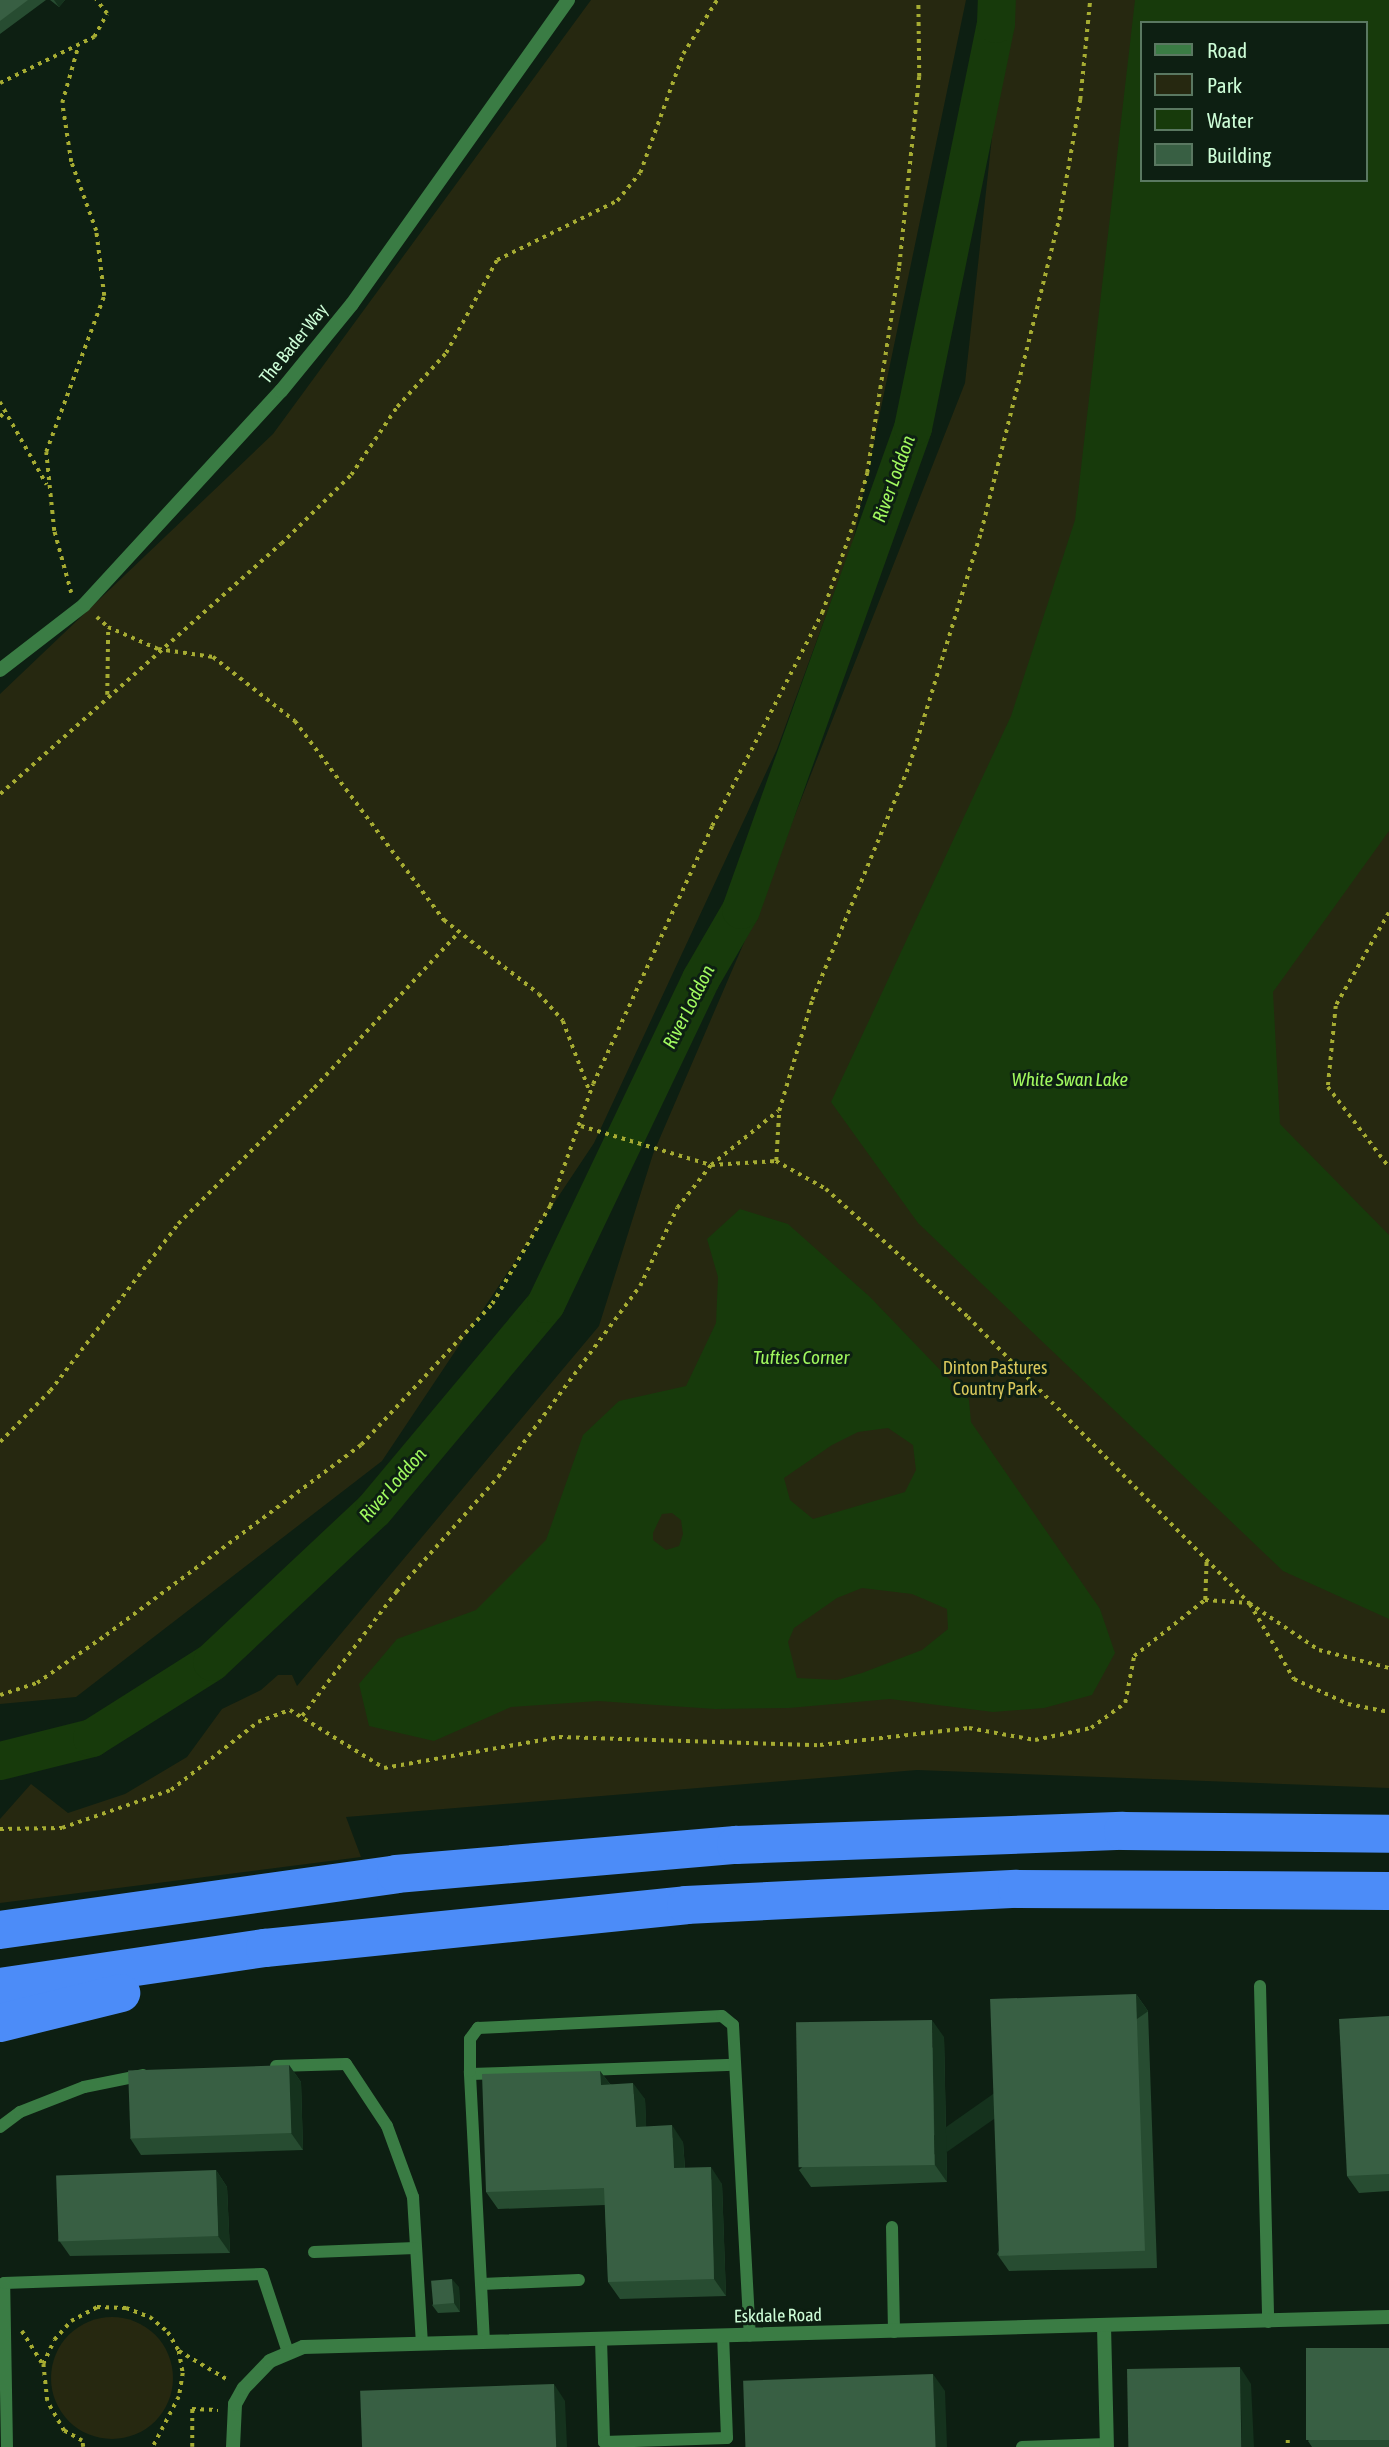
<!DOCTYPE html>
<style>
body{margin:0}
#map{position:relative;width:1389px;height:2447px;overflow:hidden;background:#0d1f12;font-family:"Asap Condensed",sans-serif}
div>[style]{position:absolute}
.green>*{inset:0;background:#262810}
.round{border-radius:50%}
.water>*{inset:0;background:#173a0b}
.river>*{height:38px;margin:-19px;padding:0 19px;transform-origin:19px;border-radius:19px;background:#173a0b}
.path>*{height:3.5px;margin-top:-1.75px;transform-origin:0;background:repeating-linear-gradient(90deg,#a6ac32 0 3.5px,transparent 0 8.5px)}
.service>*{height:12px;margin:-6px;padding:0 6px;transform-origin:6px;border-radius:6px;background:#3a7c44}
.minor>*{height:14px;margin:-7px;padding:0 7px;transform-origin:7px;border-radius:7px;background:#3a7c44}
.tertiary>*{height:14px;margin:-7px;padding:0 7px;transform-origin:7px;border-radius:7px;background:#3a7c44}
.motorway>*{height:38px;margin:-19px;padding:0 19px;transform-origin:19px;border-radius:19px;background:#4c8cf8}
.wall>*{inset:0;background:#274c31}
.shaded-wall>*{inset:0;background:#15321d;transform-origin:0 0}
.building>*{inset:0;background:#385f43;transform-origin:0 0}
span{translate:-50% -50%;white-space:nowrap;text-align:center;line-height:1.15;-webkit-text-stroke:6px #0d1f12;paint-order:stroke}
.street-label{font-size:18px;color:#cdfdd7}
.park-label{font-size:18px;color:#dac85c}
.water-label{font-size:19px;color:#a1f95f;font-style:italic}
.legend{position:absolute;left:1140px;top:21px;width:228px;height:161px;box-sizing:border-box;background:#0d1f12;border:2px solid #5a7861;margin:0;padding:9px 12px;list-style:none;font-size:21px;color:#cdfdd7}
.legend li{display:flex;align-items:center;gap:14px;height:35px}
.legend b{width:35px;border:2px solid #5a7861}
</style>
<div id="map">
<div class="green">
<i style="clip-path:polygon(591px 0,966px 0,853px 542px,777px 749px,594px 1143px,382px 1461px,76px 1697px,0 1704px,0 694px,273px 434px)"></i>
<i style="clip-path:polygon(evenodd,1007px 0,1389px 0,1389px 1788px,917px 1770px,346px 1817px,361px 1857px,0 1903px,0 1819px,31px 1784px,68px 1813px,125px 1794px,187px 1757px,222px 1709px,261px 1690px,278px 1675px,292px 1675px,297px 1686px,599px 1326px,653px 1154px,752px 924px,965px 383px,1007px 0,1142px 23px,1366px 23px,1366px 180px,1142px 180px,1142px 23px)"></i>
<i class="round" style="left:51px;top:2317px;width:122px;height:122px"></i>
</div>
<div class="water">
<i style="clip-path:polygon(evenodd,1135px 0,1389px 0,1389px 831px,1273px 992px,1280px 1124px,1389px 1235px,1389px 1619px,1283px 1571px,918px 1223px,831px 1102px,1011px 716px,1075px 520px,1135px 0,1142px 23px,1366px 23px,1366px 180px,1142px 180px,1142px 23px)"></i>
<i style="clip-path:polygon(evenodd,740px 1209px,788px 1224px,870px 1297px,969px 1400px,971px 1422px,1100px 1609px,1115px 1653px,1092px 1695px,1044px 1708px,993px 1712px,890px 1699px,789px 1708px,715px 1709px,598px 1701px,511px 1707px,434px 1741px,369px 1726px,359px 1684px,397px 1639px,476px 1610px,546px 1540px,583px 1435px,619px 1401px,686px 1386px,716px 1323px,718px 1277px,707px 1239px,740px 1209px,888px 1428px,913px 1445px,916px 1470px,905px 1492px,813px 1519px,790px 1500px,784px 1478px,832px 1445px,858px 1432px,888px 1428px,740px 1209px,672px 1513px,681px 1520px,683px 1534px,679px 1546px,666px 1550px,653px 1540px,653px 1533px,662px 1514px,672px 1513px,740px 1209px,862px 1588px,912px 1594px,947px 1609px,948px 1629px,922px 1650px,862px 1673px,837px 1680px,797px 1678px,788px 1642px,794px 1628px,837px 1598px,862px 1588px)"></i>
</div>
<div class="river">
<i style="left:0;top:1761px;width:95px;rotate:-14deg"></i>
<i style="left:92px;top:1738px;width:142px;rotate:-32.3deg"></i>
<i style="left:212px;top:1662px;width:222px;rotate:-43.2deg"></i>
<i style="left:374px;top:1510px;width:268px;rotate:-50.1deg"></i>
<i style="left:546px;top:1304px;width:360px;rotate:-64.5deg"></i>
<i style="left:701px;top:979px;width:80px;rotate:-59.9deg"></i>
<i style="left:741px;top:910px;width:512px;rotate:-70.36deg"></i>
<i style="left:913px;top:428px;width:412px;rotate:-78.4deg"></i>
<i style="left:996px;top:24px;width:24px;rotate:-88deg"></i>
</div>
<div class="path">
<i style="left:0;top:83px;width:105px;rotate:-26.1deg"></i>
<i style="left:94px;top:37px;width:26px;rotate:-61deg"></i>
<i style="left:107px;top:14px;width:18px;rotate:-128deg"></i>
<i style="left:0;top:402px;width:95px;rotate:60.5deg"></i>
<i style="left:0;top:417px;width:9px;rotate:-49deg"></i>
<i style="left:71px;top:593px;width:64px;rotate:-105.3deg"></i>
<i style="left:54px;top:531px;width:79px;rotate:-95.8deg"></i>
<i style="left:46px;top:452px;width:166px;rotate:-69.6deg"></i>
<i style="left:104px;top:296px;width:65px;rotate:-97deg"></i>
<i style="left:96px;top:231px;width:73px;rotate:-109.9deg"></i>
<i style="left:71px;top:162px;width:60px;rotate:-98.7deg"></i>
<i style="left:62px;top:103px;width:58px;rotate:-74.1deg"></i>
<i style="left:97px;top:617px;width:15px;rotate:42deg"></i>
<i style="left:108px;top:627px;width:55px;rotate:23.7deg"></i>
<i style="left:158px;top:649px;width:56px;rotate:8.3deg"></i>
<i style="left:213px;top:657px;width:104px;rotate:38deg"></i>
<i style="left:295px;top:721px;width:249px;rotate:53.2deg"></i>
<i style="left:444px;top:920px;width:120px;rotate:37.9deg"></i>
<i style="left:539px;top:994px;width:36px;rotate:48deg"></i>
<i style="left:563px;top:1021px;width:76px;rotate:69.2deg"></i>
<i style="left:107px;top:695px;width:68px;rotate:-89.2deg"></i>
<i style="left:0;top:794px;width:376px;rotate:-41.7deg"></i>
<i style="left:281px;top:544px;width:98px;rotate:-44.6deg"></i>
<i style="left:351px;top:475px;width:82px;rotate:-55.9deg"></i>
<i style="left:397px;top:407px;width:73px;rotate:-47.8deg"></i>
<i style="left:446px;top:353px;width:106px;rotate:-61.3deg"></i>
<i style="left:497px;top:260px;width:134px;rotate:-26.2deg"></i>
<i style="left:617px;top:201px;width:36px;rotate:-51deg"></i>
<i style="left:640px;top:173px;width:127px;rotate:-70.1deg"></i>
<i style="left:683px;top:54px;width:64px;rotate:-57.8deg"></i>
<i style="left:1389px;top:913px;width:107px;rotate:119.7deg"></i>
<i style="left:1336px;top:1006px;width:81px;rotate:95.6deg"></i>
<i style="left:1328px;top:1087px;width:101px;rotate:52.7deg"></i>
<i style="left:581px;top:1126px;width:136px;rotate:16.7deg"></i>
<i style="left:711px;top:1165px;width:65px;rotate:-3.5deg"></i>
<i style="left:776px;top:1161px;width:57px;rotate:29.2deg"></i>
<i style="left:826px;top:1189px;width:191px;rotate:42deg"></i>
<i style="left:968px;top:1317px;width:401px;rotate:45.5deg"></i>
<i style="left:1249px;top:1603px;width:84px;rotate:33.9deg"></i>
<i style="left:1319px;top:1650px;width:72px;rotate:14.4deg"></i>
<i style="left:776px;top:1161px;width:50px;rotate:-86.6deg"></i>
<i style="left:779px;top:1111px;width:116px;rotate:-73.4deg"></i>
<i style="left:812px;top:1000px;width:253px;rotate:-67.5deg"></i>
<i style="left:909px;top:766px;width:245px;rotate:-72.9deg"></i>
<i style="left:981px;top:532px;width:322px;rotate:-76deg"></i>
<i style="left:1059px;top:220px;width:122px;rotate:-80.1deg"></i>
<i style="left:1080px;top:100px;width:100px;rotate:-84.3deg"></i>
<i style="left:0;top:1442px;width:71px;rotate:-45.6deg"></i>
<i style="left:50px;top:1391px;width:210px;rotate:-52.5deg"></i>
<i style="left:178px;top:1224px;width:192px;rotate:-45deg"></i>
<i style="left:314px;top:1088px;width:212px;rotate:-47.1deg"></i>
<i style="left:1205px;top:1600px;width:44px;rotate:3.9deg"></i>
<i style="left:1250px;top:1604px;width:87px;rotate:59.6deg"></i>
<i style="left:1294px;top:1679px;width:60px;rotate:24.8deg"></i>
<i style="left:1348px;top:1704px;width:42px;rotate:11deg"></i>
<i style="left:0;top:1695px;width:39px;rotate:-18deg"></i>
<i style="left:37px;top:1683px;width:84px;rotate:-34.8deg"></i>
<i style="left:106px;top:1635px;width:318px;rotate:-36.7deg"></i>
<i style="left:361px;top:1445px;width:192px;rotate:-47.1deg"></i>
<i style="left:492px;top:1304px;width:114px;rotate:-59.4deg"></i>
<i style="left:550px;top:1206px;width:129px;rotate:-70.6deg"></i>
<i style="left:593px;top:1084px;width:284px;rotate:-65.2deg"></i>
<i style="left:712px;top:826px;width:240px;rotate:-62.7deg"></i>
<i style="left:822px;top:613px;width:93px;rotate:-70.6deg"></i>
<i style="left:853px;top:525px;width:54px;rotate:-74.9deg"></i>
<i style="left:867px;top:473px;width:209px;rotate:-81.2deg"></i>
<i style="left:899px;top:266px;width:190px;rotate:-84deg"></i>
<i style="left:919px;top:77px;width:77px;rotate:-90.7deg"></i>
<i style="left:302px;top:1716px;width:156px;rotate:-52.8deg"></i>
<i style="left:396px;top:1592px;width:154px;rotate:-48.4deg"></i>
<i style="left:498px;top:1477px;width:238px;rotate:-53.4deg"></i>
<i style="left:640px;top:1286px;width:86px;rotate:-64.6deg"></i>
<i style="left:677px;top:1208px;width:55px;rotate:-51.7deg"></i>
<i style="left:711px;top:1165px;width:86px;rotate:-38.9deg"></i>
<i style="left:0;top:1829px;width:62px;rotate:-0.9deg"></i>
<i style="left:62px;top:1828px;width:115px;rotate:-19.2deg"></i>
<i style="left:171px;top:1790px;width:110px;rotate:-38deg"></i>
<i style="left:258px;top:1722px;width:34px;rotate:-21deg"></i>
<i style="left:290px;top:1710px;width:110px;rotate:31.7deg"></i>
<i style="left:384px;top:1768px;width:178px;rotate:-10deg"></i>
<i style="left:559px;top:1737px;width:261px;rotate:1.8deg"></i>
<i style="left:820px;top:1745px;width:150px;rotate:-6.5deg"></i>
<i style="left:969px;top:1728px;width:67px;rotate:10.3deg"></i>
<i style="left:1035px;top:1740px;width:57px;rotate:-12.1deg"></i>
<i style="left:1091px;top:1728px;width:42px;rotate:-36.3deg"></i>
<i style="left:1125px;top:1703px;width:48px;rotate:-79.2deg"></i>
<i style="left:1134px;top:1656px;width:90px;rotate:-38.3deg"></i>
<i style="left:1205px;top:1600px;width:38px;rotate:-88deg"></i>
<i style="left:22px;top:2331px;width:39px;rotate:58deg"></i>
<i style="left:179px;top:2351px;width:59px;rotate:30.5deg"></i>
<i style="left:1288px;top:2440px;width:7px;rotate:90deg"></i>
<i style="left:83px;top:2447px;width:6px;rotate:-99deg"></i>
<i style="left:82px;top:2441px;width:21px;rotate:-151deg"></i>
<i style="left:64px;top:2431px;width:34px;rotate:-120deg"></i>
<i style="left:47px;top:2401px;width:37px;rotate:-96deg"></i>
<i style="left:43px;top:2364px;width:26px;rotate:-65deg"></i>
<i style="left:54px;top:2340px;width:25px;rotate:-48deg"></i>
<i style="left:71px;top:2321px;width:30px;rotate:-28deg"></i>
<i style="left:97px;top:2307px;width:29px;rotate:2deg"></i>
<i style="left:126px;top:2308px;width:26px;rotate:21deg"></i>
<i style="left:150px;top:2317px;width:23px;rotate:40deg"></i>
<i style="left:168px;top:2332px;width:22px;rotate:60deg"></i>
<i style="left:179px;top:2351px;width:22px;rotate:80deg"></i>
<i style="left:183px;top:2373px;width:24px;rotate:99deg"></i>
<i style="left:179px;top:2397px;width:56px;rotate:117.5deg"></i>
<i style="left:192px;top:2447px;width:38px;rotate:-90deg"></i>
<i style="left:192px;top:2409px;width:26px;rotate:2deg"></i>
</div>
<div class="service">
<i style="left:1260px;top:1986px;width:336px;rotate:88.6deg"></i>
<i style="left:276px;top:2066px;width:70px;rotate:-1.6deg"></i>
<i style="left:346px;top:2064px;width:74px;rotate:56.5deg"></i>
<i style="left:387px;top:2126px;width:76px;rotate:69.9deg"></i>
<i style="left:413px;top:2197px;width:147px;rotate:86.5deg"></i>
<i style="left:471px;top:2074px;width:263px;rotate:-2deg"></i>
<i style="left:0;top:2127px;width:25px;rotate:-37deg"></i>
<i style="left:20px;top:2112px;width:69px;rotate:-21.3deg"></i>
<i style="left:84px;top:2087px;width:60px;rotate:-11.5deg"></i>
<i style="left:892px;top:2227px;width:105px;rotate:88.9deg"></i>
<i style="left:314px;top:2252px;width:101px;rotate:-2.3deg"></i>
<i style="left:482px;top:2284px;width:97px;rotate:-2.4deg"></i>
<i style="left:601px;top:2339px;width:103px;rotate:88.3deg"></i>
<i style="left:604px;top:2442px;width:123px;rotate:-1.9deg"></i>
<i style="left:727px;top:2438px;width:102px;rotate:-92.2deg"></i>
<i style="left:484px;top:2342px;width:271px;rotate:-93deg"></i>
<i style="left:470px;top:2071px;width:32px;rotate:-90deg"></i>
<i style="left:470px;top:2039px;width:14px;rotate:-54deg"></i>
<i style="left:478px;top:2028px;width:244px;rotate:-2.8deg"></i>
<i style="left:722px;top:2016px;width:14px;rotate:39deg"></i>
<i style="left:733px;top:2025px;width:311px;rotate:86.9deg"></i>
<i style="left:7px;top:2447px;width:164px;rotate:-91deg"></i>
<i style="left:4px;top:2283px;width:258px;rotate:-2deg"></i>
<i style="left:262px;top:2274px;width:82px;rotate:71.6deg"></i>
<i style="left:1022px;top:2447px;width:85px;rotate:-2deg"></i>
</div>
<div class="minor">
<i style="left:1104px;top:2326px;width:121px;rotate:88.6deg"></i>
<i style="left:233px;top:2447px;width:43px;rotate:-87.3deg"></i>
<i style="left:235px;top:2404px;width:18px;rotate:-61deg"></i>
<i style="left:244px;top:2388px;width:37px;rotate:-46deg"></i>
<i style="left:270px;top:2361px;width:36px;rotate:-23deg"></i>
<i style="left:303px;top:2347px;width:1086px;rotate:-1.58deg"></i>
</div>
<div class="tertiary">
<i style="left:0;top:670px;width:106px;rotate:-37.7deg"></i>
<i style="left:84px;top:605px;width:291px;rotate:-47.4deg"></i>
<i style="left:281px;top:391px;width:112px;rotate:-50.8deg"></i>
<i style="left:352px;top:304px;width:373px;rotate:-54.6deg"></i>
</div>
<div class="motorway">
<i style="left:0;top:1930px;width:400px;rotate:-8deg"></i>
<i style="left:396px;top:1874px;width:341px;rotate:-4.9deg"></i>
<i style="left:736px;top:1845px;width:387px;rotate:-2.1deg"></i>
<i style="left:1123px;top:1831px;width:266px;rotate:0.6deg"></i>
<i style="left:0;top:1987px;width:268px;rotate:-8.4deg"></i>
<i style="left:265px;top:1948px;width:423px;rotate:-5.8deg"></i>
<i style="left:686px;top:1905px;width:331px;rotate:-2.8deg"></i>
<i style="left:1017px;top:1889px;width:372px;rotate:0.3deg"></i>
<i style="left:0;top:2023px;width:125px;rotate:-13.9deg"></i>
</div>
<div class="wall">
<i style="clip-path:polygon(0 0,46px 0,0 34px)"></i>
<i style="clip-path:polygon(50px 0,65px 0,59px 7px)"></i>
<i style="clip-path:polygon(1136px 1994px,1148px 2011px,1157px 2268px,1009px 2271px,997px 2254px)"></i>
<i style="clip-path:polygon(1389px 2016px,1389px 2191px,1359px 2193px,1347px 2176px)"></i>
<i style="clip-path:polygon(944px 2037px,947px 2182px,811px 2187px,799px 2170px)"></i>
<i style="clip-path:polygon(289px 2065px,301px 2082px,303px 2150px,141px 2155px,130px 2138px)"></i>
<i style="clip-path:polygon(600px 2071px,610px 2084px,645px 2099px,646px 2127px,683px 2142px,685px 2168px,722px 2184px,726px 2296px,620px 2299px,608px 2282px,605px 2205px,498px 2209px,486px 2192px)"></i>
<i style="clip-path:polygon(216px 2170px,227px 2187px,230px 2253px,70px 2256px,58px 2239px)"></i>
<i style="clip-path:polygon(459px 2287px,460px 2312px,438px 2313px,432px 2305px)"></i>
<i style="clip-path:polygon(1389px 2348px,1389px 2447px,1312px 2447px,1308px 2441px)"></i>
</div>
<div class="shaded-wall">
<i style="clip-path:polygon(54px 0,65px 0,59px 7px)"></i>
<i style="left:1136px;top:1994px;width:21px;height:257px;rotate:55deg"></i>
<i style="clip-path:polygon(932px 2020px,944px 2037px,947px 2182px,935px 2165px)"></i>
<i style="clip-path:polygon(289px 2065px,301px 2082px,303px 2150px,291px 2133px)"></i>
<i style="clip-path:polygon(600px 2071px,612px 2087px,601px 2085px)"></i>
<i style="clip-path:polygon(633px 2083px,645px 2099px,647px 2144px,636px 2127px)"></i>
<i style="clip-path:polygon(672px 2125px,683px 2142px,686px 2185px,674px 2168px)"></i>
<i style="clip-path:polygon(711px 2167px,722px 2184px,726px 2296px,714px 2279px)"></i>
<i style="clip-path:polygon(216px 2170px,227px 2187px,230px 2253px,218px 2236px)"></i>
<i style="clip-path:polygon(452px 2279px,459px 2287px,460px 2312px,454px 2303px)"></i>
<i style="clip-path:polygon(1240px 2367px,1251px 2384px,1254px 2447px,1242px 2447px)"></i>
<i style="clip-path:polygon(933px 2374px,945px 2391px,947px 2447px,935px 2447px)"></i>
<i style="clip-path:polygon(554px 2384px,565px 2401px,567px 2447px,556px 2447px)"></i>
</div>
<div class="building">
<i style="clip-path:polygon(0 0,28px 0,0 21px)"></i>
<i style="left:1136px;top:1994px;width:257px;height:146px;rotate:88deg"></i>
<i style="clip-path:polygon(1389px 2016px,1389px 2174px,1347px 2176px,1339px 2019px)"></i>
<i style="left:932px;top:2020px;width:145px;height:136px;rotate:89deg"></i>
<i style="left:289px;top:2065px;width:68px;height:161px;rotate:88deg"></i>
<i style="clip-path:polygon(600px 2071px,601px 2085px,633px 2083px,636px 2127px,672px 2125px,674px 2168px,711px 2167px,714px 2279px,608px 2282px,604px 2188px,486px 2192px,482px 2074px)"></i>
<i style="left:216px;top:2170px;width:66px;height:160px;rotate:88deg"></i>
<i style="left:452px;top:2279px;width:24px;height:21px;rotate:85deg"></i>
<i style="left:1389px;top:2348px;width:92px;height:83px;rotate:90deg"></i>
<i style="left:1240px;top:2367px;width:80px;height:113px;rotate:89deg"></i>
<i style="left:933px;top:2374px;width:73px;height:190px;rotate:88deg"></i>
<i style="left:554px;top:2384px;width:63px;height:194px;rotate:88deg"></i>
</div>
<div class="street-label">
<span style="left:294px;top:344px;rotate:-51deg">The Bader Way</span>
<span style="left:778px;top:2316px;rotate:-1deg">Eskdale Road</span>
</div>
<div class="park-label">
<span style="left:995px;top:1379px">Dinton Pastures<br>Country Park</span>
</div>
<div class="water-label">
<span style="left:894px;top:479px;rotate:-70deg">River Loddon</span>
<span style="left:689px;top:1007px;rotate:-63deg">River Loddon</span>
<span style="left:1070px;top:1080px">White Swan Lake</span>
<span style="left:801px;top:1358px">Tufties Corner</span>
<span style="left:393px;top:1485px;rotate:-49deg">River Loddon</span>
</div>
<ul class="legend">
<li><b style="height:9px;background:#3a7c44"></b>Road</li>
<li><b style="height:19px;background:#262810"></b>Park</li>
<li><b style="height:19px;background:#173a0b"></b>Water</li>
<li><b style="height:19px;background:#385f43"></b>Building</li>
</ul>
</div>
